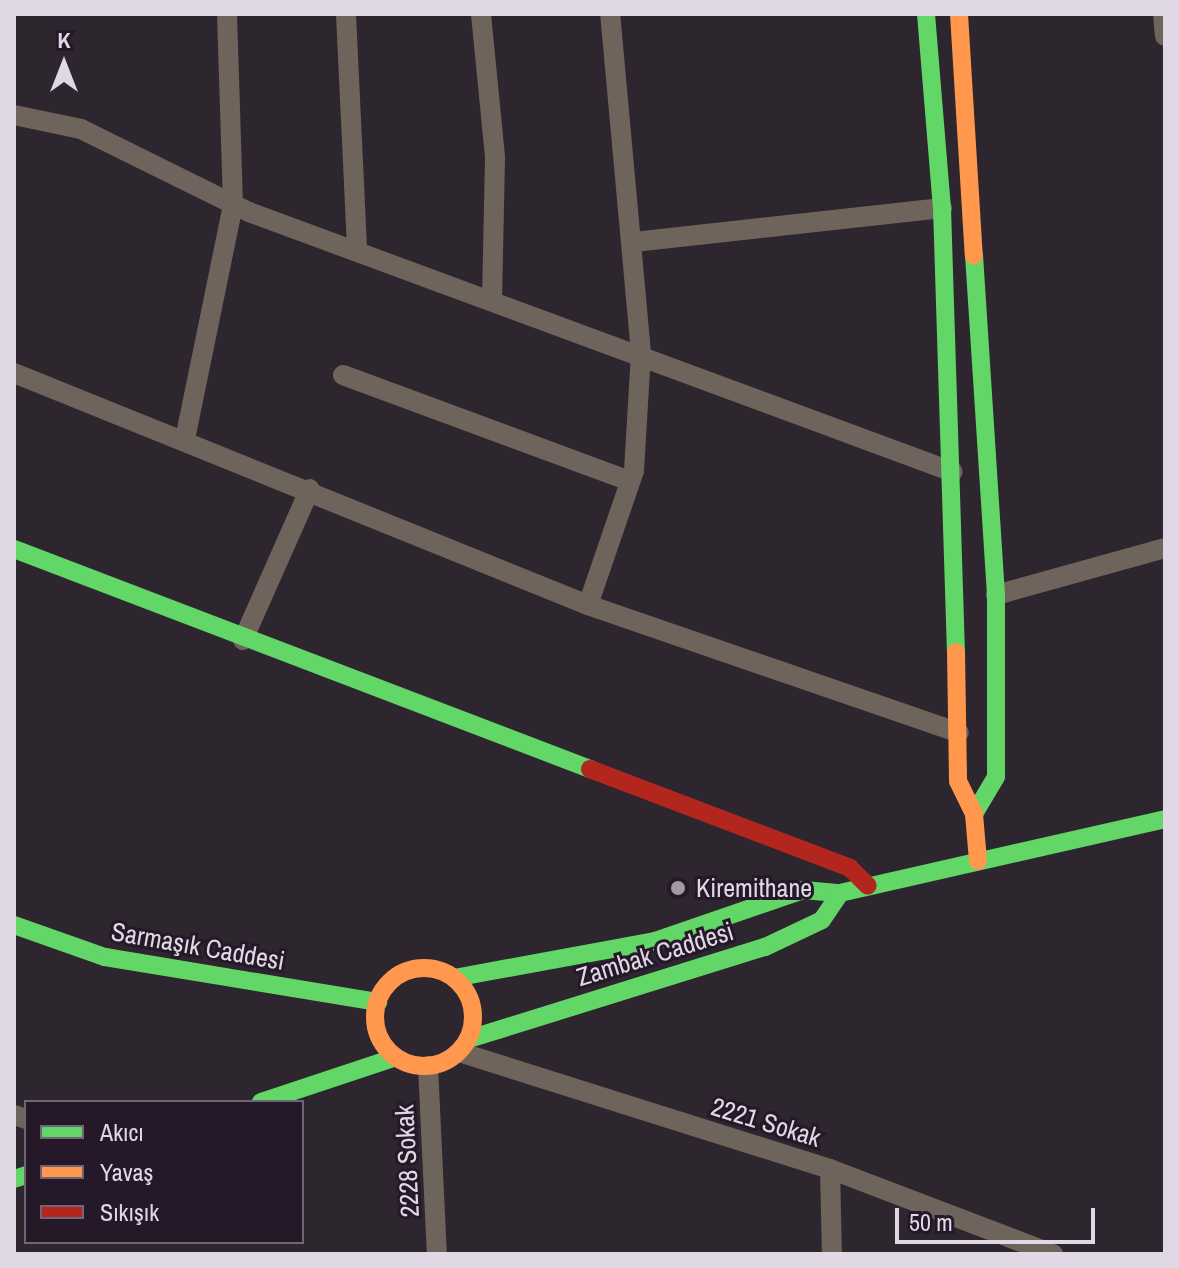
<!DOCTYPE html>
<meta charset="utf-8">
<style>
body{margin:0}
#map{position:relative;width:1179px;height:1268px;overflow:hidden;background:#2d262f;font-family:"Archivo Narrow",sans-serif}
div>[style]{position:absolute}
.street>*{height:20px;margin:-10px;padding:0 10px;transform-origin:10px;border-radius:10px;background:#6f645c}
.fast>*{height:18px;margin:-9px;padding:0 9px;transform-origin:9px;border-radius:9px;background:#63d668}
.slow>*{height:18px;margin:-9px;padding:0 9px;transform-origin:9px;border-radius:9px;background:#ff974d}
.slow>.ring{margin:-9px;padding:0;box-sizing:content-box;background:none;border:18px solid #ff974d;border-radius:50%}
.jam>*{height:18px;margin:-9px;padding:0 9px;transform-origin:9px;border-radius:9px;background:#b3261e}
.dots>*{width:22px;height:22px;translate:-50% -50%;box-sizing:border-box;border:4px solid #241829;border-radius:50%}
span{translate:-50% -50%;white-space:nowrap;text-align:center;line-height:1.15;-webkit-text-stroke:6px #241829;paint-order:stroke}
.poi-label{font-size:26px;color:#e0d8e4}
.left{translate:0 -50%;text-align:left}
.street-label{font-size:26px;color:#e0d8e4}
.frame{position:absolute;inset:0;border:16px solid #e0d8e4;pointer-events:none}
.legend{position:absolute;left:24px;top:1100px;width:280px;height:144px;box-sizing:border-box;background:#241829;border:2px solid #6f6574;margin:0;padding:10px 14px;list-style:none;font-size:24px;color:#e0d8e4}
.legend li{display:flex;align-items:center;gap:16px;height:40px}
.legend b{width:40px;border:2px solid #6f6574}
.north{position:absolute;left:24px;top:24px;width:80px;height:80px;-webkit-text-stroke:6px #241829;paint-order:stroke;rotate:0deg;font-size:22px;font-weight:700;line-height:32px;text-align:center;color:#e0d8e4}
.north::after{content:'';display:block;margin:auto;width:28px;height:36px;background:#e0d8e4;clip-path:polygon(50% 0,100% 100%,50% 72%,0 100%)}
.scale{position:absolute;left:895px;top:1208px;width:200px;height:36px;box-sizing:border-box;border:4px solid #e0d8e4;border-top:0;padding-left:10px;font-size:24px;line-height:28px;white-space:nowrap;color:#e0d8e4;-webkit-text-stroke:6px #241829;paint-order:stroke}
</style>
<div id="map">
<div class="street">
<i style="left:346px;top:14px;width:237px;rotate:87.3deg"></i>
<i style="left:481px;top:14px;width:145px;rotate:84.4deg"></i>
<i style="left:495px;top:158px;width:142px;rotate:91.2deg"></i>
<i style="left:1163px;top:14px;width:22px;rotate:85deg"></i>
<i style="left:14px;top:115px;width:68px;rotate:11.8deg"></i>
<i style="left:81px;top:129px;width:187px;rotate:26.3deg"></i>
<i style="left:249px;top:212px;width:750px;rotate:20.27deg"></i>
<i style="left:634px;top:242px;width:310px;rotate:-6.3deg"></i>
<i style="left:14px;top:373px;width:619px;rotate:22.01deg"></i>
<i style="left:588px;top:605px;width:392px;rotate:19deg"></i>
<i style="left:343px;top:375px;width:306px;rotate:20.3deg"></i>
<i style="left:185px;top:439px;width:239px;rotate:-78.4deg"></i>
<i style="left:233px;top:205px;width:191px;rotate:-91.8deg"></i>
<i style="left:996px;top:595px;width:175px;rotate:-15.5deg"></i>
<i style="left:588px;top:605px;width:142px;rotate:-71.1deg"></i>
<i style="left:634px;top:471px;width:118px;rotate:-86.6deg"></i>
<i style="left:641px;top:353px;width:340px;rotate:-95.2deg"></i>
<i style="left:243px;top:640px;width:165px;rotate:-66.1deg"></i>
<i style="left:459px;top:1052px;width:389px;rotate:17.5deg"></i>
<i style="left:830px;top:1169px;width:239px;rotate:20.9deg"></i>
<i style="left:428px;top:1066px;width:188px;rotate:87.3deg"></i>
<i style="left:14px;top:1115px;width:13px;rotate:18deg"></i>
<i style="left:830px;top:1169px;width:85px;rotate:88.7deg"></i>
</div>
<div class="fast">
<i style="left:926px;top:14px;width:195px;rotate:85.3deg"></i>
<i style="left:942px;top:208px;width:444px;rotate:88.2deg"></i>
<i style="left:14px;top:549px;width:617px;rotate:20.9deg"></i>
<i style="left:974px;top:814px;width:43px;rotate:-59.3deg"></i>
<i style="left:996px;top:777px;width:182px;rotate:-90deg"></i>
<i style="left:996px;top:595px;width:340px;rotate:-93.7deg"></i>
<i style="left:14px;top:925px;width:96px;rotate:19.4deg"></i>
<i style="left:105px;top:957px;width:277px;rotate:9.4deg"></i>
<i style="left:454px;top:978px;width:204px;rotate:-10.4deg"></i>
<i style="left:655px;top:941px;width:157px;rotate:-19deg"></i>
<i style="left:803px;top:890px;width:37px;rotate:5deg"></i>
<i style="left:840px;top:893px;width:333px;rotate:-12.8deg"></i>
<i style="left:469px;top:1039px;width:310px;rotate:-17.3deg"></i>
<i style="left:765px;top:947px;width:63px;rotate:-25.3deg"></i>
<i style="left:822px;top:920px;width:32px;rotate:-56deg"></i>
<i style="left:261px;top:1102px;width:142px;rotate:-18.4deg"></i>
<i style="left:14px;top:1179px;width:13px;rotate:-18deg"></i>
</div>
<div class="slow">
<i style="left:959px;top:14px;width:242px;rotate:86.5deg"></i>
<i style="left:956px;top:652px;width:129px;rotate:89.1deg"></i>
<i style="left:958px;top:781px;width:37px;rotate:64deg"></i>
<i style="left:974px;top:814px;width:47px;rotate:85.1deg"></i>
<i class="ring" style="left:375px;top:968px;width:80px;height:80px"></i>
</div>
<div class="jam">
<i style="left:590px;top:769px;width:278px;rotate:20.8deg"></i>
<i style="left:850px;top:868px;width:25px;rotate:45deg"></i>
</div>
<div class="dots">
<i style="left:678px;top:888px;background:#a19aa5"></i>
</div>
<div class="poi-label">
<span class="left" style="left:696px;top:888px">Kiremithane</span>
</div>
<div class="street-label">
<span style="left:198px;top:946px;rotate:10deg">Sarmaşık Caddesi</span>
<span style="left:655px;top:954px;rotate:-17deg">Zambak Caddesi</span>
<span style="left:766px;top:1122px;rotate:17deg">2221 Sokak</span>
<span style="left:407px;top:1161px;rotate:-93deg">2228 Sokak</span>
</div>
<div class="frame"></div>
<ul class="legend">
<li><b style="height:10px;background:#63d668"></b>Akıcı</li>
<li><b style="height:10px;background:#ff974d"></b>Yavaş</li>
<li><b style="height:10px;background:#b3261e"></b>Sıkışık</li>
</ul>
<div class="north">K</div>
<div class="scale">50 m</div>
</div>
